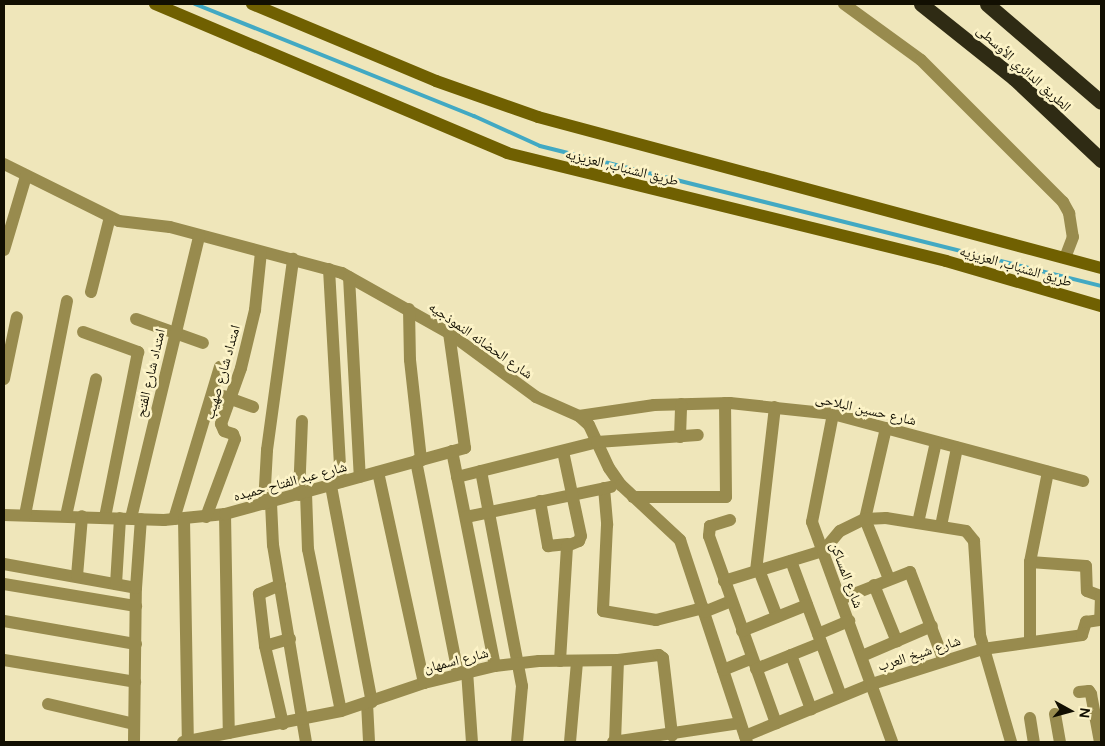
<!DOCTYPE html>
<meta charset="utf-8">
<style>
body{margin:0}
#map{position:relative;width:1105px;height:746px;overflow:hidden;background:#efe6ba;font-family:"DM Sans","Noto Naskh Arabic",sans-serif}
div>[style]{position:absolute}
.stream>*{height:4px;margin:-2px;padding:0 2px;transform-origin:2px;border-radius:2px;background:#42a9c3}
.street>*{height:12px;margin:-6px;padding:0 6px;transform-origin:6px;border-radius:6px;background:#988b4e}
.secondary>*{height:12px;margin:-6px;padding:0 6px;transform-origin:6px;border-radius:6px;background:#706001}
.highway>*{height:15px;margin:-7.5px;padding:0 7.5px;transform-origin:7.5px;border-radius:7.5px;background:#2f2b14}
span{translate:-50% -50%;white-space:nowrap;text-align:center;line-height:1.15;-webkit-text-stroke:5px #fcf3c7;paint-order:stroke}
.street-label{font-size:14px;color:#120f02}
.frame{position:absolute;inset:0;border:5px solid #120f02;pointer-events:none}
.north{position:absolute;left:1045px;top:686px;width:50px;height:50px;-webkit-text-stroke:4px #fcf3c7;paint-order:stroke;rotate:97deg;font-size:14px;font-weight:700;line-height:20px;text-align:center;color:#120f02}
.north::after{content:'';display:block;margin:auto;width:18px;height:22px;background:#120f02;clip-path:polygon(50% 0,100% 100%,50% 72%,0 100%)}
</style>
<div id="map">
<div class="stream">
<i style="left:195px;top:4px;width:301px;rotate:21.9deg"></i>
<i style="left:474px;top:116px;width:72px;rotate:24.4deg"></i>
<i style="left:540px;top:146px;width:578px;rotate:14.01deg"></i>
</div>
<div class="street">
<i style="left:844px;top:4px;width:95px;rotate:36deg"></i>
<i style="left:921px;top:60px;width:201px;rotate:45deg"></i>
<i style="left:1063px;top:202px;width:13px;rotate:61deg"></i>
<i style="left:1069px;top:213px;width:24px;rotate:81deg"></i>
<i style="left:1073px;top:237px;width:22px;rotate:111deg"></i>
<i style="left:4px;top:164px;width:128px;rotate:26.4deg"></i>
<i style="left:119px;top:221px;width:51px;rotate:6.7deg"></i>
<i style="left:170px;top:227px;width:178px;rotate:15deg"></i>
<i style="left:342px;top:273px;width:123px;rotate:29.3deg"></i>
<i style="left:449px;top:333px;width:108px;rotate:36.3deg"></i>
<i style="left:536px;top:397px;width:47px;rotate:23.8deg"></i>
<i style="left:579px;top:416px;width:13px;rotate:42deg"></i>
<i style="left:589px;top:425px;width:47px;rotate:65.1deg"></i>
<i style="left:609px;top:468px;width:21px;rotate:55deg"></i>
<i style="left:621px;top:485px;width:81px;rotate:43deg"></i>
<i style="left:680px;top:540px;width:213px;rotate:71.7deg"></i>
<i style="left:4px;top:250px;width:77px;rotate:-73.4deg"></i>
<i style="left:329px;top:269px;width:213px;rotate:86.8deg"></i>
<i style="left:349px;top:277px;width:200px;rotate:86.9deg"></i>
<i style="left:91px;top:292px;width:77px;rotate:-75.8deg"></i>
<i style="left:409px;top:309px;width:51px;rotate:88.9deg"></i>
<i style="left:410px;top:360px;width:101px;rotate:83.7deg"></i>
<i style="left:136px;top:319px;width:71px;rotate:19.7deg"></i>
<i style="left:83px;top:332px;width:59px;rotate:20deg"></i>
<i style="left:138px;top:352px;width:168px;rotate:101.3deg"></i>
<i style="left:4px;top:379px;width:63px;rotate:-78.2deg"></i>
<i style="left:223px;top:396px;width:32px;rotate:20deg"></i>
<i style="left:833px;top:414px;width:110px;rotate:101deg"></i>
<i style="left:812px;top:522px;width:234px;rotate:70deg"></i>
<i style="left:579px;top:416px;width:76px;rotate:-8.3deg"></i>
<i style="left:654px;top:405px;width:76px;rotate:-1.5deg"></i>
<i style="left:730px;top:403px;width:104px;rotate:6.1deg"></i>
<i style="left:833px;top:414px;width:259px;rotate:15deg"></i>
<i style="left:886px;top:428px;width:93px;rotate:103deg"></i>
<i style="left:865px;top:519px;width:65px;rotate:68.2deg"></i>
<i style="left:680px;top:437px;width:33px;rotate:-88deg"></i>
<i style="left:452px;top:451px;width:219px;rotate:78.7deg"></i>
<i style="left:416px;top:461px;width:217px;rotate:78.8deg"></i>
<i style="left:481px;top:471px;width:219px;rotate:79.2deg"></i>
<i style="left:522px;top:686px;width:56px;rotate:95.1deg"></i>
<i style="left:378px;top:472px;width:216px;rotate:77.7deg"></i>
<i style="left:457px;top:477px;width:144px;rotate:-14deg"></i>
<i style="left:597px;top:442px;width:101px;rotate:-4deg"></i>
<i style="left:331px;top:486px;width:220px;rotate:79.3deg"></i>
<i style="left:604px;top:488px;width:37px;rotate:85deg"></i>
<i style="left:607px;top:525px;width:86px;rotate:92.7deg"></i>
<i style="left:603px;top:611px;width:54px;rotate:9.6deg"></i>
<i style="left:656px;top:620px;width:49px;rotate:-14.3deg"></i>
<i style="left:306px;top:493px;width:56px;rotate:88deg"></i>
<i style="left:308px;top:549px;width:165px;rotate:78.5deg"></i>
<i style="left:299px;top:495px;width:74px;rotate:-87.7deg"></i>
<i style="left:633px;top:497px;width:93px"></i>
<i style="left:726px;top:497px;width:94px;rotate:-90.6deg"></i>
<i style="left:540px;top:501px;width:46px;rotate:79.9deg"></i>
<i style="left:548px;top:546px;width:20px;rotate:-6deg"></i>
<i style="left:271px;top:503px;width:42px;rotate:87.3deg"></i>
<i style="left:273px;top:545px;width:200px;rotate:80.5deg"></i>
<i style="left:264px;top:504px;width:54px;rotate:-86.8deg"></i>
<i style="left:267px;top:450px;width:193px;rotate:-82.2deg"></i>
<i style="left:225px;top:514px;width:219px;rotate:89deg"></i>
<i style="left:4px;top:515px;width:160px;rotate:1.8deg"></i>
<i style="left:164px;top:520px;width:61px;rotate:-5.6deg"></i>
<i style="left:225px;top:514px;width:249px;rotate:-15.4deg"></i>
<i style="left:465px;top:448px;width:116px;rotate:-97.9deg"></i>
<i style="left:25px;top:515px;width:218px;rotate:-78.9deg"></i>
<i style="left:66px;top:516px;width:140px;rotate:-77.6deg"></i>
<i style="left:206px;top:517px;width:83px;rotate:-69.6deg"></i>
<i style="left:235px;top:439px;width:5px;rotate:-112deg"></i>
<i style="left:233px;top:434px;width:9px;rotate:-162deg"></i>
<i style="left:224px;top:431px;width:8px;rotate:-113deg"></i>
<i style="left:221px;top:424px;width:59px;rotate:-70.3deg"></i>
<i style="left:241px;top:368px;width:60px;rotate:-76.4deg"></i>
<i style="left:255px;top:310px;width:58px;rotate:-84.1deg"></i>
<i style="left:466px;top:517px;width:148px;rotate:-11.7deg"></i>
<i style="left:131px;top:518px;width:290px;rotate:-76.4deg"></i>
<i style="left:174px;top:519px;width:159px;rotate:-73.2deg"></i>
<i style="left:184px;top:519px;width:222px;rotate:89deg"></i>
<i style="left:730px;top:520px;width:21px;rotate:163deg"></i>
<i style="left:710px;top:526px;width:10px;rotate:96deg"></i>
<i style="left:709px;top:536px;width:199px;rotate:70.3deg"></i>
<i style="left:918px;top:523px;width:83px;rotate:-77.5deg"></i>
<i style="left:941px;top:526px;width:80px;rotate:-78.4deg"></i>
<i style="left:791px;top:561px;width:144px;rotate:69.7deg"></i>
<i style="left:1030px;top:562px;width:56px;rotate:4.1deg"></i>
<i style="left:1086px;top:566px;width:25px;rotate:88deg"></i>
<i style="left:1087px;top:591px;width:15px;rotate:20deg"></i>
<i style="left:1101px;top:596px;width:24px;rotate:92deg"></i>
<i style="left:4px;top:564px;width:134px;rotate:10.3deg"></i>
<i style="left:759px;top:570px;width:50px;rotate:69deg"></i>
<i style="left:756px;top:571px;width:165px;rotate:-83.4deg"></i>
<i style="left:77px;top:576px;width:60px;rotate:-85.2deg"></i>
<i style="left:724px;top:581px;width:103px;rotate:-16.9deg"></i>
<i style="left:823px;top:551px;width:26px;rotate:-50deg"></i>
<i style="left:840px;top:531px;width:28px;rotate:-26deg"></i>
<i style="left:865px;top:519px;width:21px;rotate:-3deg"></i>
<i style="left:886px;top:518px;width:81px;rotate:9.2deg"></i>
<i style="left:966px;top:531px;width:13px;rotate:51deg"></i>
<i style="left:974px;top:541px;width:94px;rotate:86.3deg"></i>
<i style="left:980px;top:635px;width:111px;rotate:73.8deg"></i>
<i style="left:4px;top:584px;width:134px;rotate:9.5deg"></i>
<i style="left:116px;top:584px;width:66px;rotate:-86.5deg"></i>
<i style="left:280px;top:585px;width:23px;rotate:157deg"></i>
<i style="left:259px;top:594px;width:52px;rotate:83.4deg"></i>
<i style="left:265px;top:646px;width:80px;rotate:77deg"></i>
<i style="left:874px;top:585px;width:61px;rotate:68deg"></i>
<i style="left:841px;top:599px;width:74px;rotate:-21.4deg"></i>
<i style="left:910px;top:572px;width:95px;rotate:69.1deg"></i>
<i style="left:704px;top:612px;width:29px;rotate:-22deg"></i>
<i style="left:4px;top:621px;width:134px;rotate:9.9deg"></i>
<i style="left:742px;top:631px;width:70px;rotate:-21.8deg"></i>
<i style="left:818px;top:634px;width:34px;rotate:-23deg"></i>
<i style="left:1030px;top:642px;width:80px;rotate:-90deg"></i>
<i style="left:1030px;top:562px;width:92px;rotate:-78.7deg"></i>
<i style="left:265px;top:646px;width:26px;rotate:-16deg"></i>
<i style="left:791px;top:655px;width:58px;rotate:69.7deg"></i>
<i style="left:862px;top:656px;width:76px;rotate:-23.2deg"></i>
<i style="left:4px;top:660px;width:133px;rotate:9.5deg"></i>
<i style="left:560px;top:661px;width:115px;rotate:-86.5deg"></i>
<i style="left:567px;top:546px;width:13px;rotate:-23deg"></i>
<i style="left:579px;top:541px;width:5px;rotate:-68deg"></i>
<i style="left:581px;top:536px;width:87px;rotate:-102deg"></i>
<i style="left:756px;top:669px;width:70px;rotate:-21.8deg"></i>
<i style="left:723px;top:670px;width:31px;rotate:-22deg"></i>
<i style="left:467px;top:671px;width:71px;rotate:86deg"></i>
<i style="left:1079px;top:692px;width:10px;rotate:-6deg"></i>
<i style="left:1089px;top:691px;width:4px;rotate:56deg"></i>
<i style="left:1091px;top:694px;width:49px;rotate:79.4deg"></i>
<i style="left:367px;top:703px;width:39px;rotate:87deg"></i>
<i style="left:48px;top:704px;width:88px;rotate:13.1deg"></i>
<i style="left:1055px;top:714px;width:28px;rotate:80deg"></i>
<i style="left:1030px;top:718px;width:24px;rotate:81deg"></i>
<i style="left:745px;top:736px;width:137px;rotate:-22.3deg"></i>
<i style="left:872px;top:684px;width:116px;rotate:-17.5deg"></i>
<i style="left:983px;top:649px;width:100px;rotate:-8deg"></i>
<i style="left:1082px;top:635px;width:14px;rotate:-73deg"></i>
<i style="left:1086px;top:622px;width:15px;rotate:-8deg"></i>
<i style="left:134px;top:742px;width:154px;rotate:-89.3deg"></i>
<i style="left:136px;top:588px;width:69px;rotate:-85.9deg"></i>
<i style="left:183px;top:742px;width:161px;rotate:-11.1deg"></i>
<i style="left:341px;top:711px;width:88px;rotate:-18.6deg"></i>
<i style="left:424px;top:683px;width:73px;rotate:-13.5deg"></i>
<i style="left:495px;top:666px;width:44px;rotate:-6.5deg"></i>
<i style="left:539px;top:661px;width:79px;rotate:-0.7deg"></i>
<i style="left:618px;top:660px;width:41px;rotate:-7deg"></i>
<i style="left:659px;top:655px;width:5px;rotate:37deg"></i>
<i style="left:663px;top:658px;width:78px;rotate:83.3deg"></i>
<i style="left:570px;top:742px;width:80px;rotate:-85deg"></i>
<i style="left:613px;top:742px;width:128px;rotate:-8.5deg"></i>
<i style="left:615px;top:742px;width:82px;rotate:-87.9deg"></i>
</div>
<div class="secondary">
<i style="left:155px;top:4px;width:382px;rotate:22.9deg"></i>
<i style="left:507px;top:153px;width:452px;rotate:13.8deg"></i>
<i style="left:946px;top:261px;width:161px;rotate:16.2deg"></i>
<i style="left:252px;top:4px;width:199px;rotate:22.7deg"></i>
<i style="left:436px;top:81px;width:108px;rotate:19.4deg"></i>
<i style="left:538px;top:117px;width:583px;rotate:15.01deg"></i>
</div>
<div class="highway">
<i style="left:921px;top:4px;width:119px;rotate:38.5deg"></i>
<i style="left:1014px;top:78px;width:120px;rotate:43.3deg"></i>
<i style="left:987px;top:4px;width:150px;rotate:40.7deg"></i>
</div>
<div class="street-label">
<span style="left:1024px;top:68px;rotate:42deg">الطريق الدائري الأوسطى</span>
<span style="left:622px;top:167px;rotate:14deg">طريق الشنباب, العزيزيه</span>
<span style="left:1016px;top:266px;rotate:16deg">طريق الشنباب, العزيزيه</span>
<span style="left:481px;top:340px;rotate:35deg">شارع الحضانه النموذجيه</span>
<span style="left:222px;top:372px;rotate:-74deg">امتداد شارع صهيب</span>
<span style="left:150px;top:373px;rotate:-77deg">امتداد شارع الفتح</span>
<span style="left:866px;top:409px;rotate:13deg">شارع حسين البلاحى</span>
<span style="left:290px;top:481px;rotate:-15deg">شارع عبد الفتاح حميده</span>
<span style="left:847px;top:575px;rotate:69deg">شارع المساكن</span>
<span style="left:919px;top:653px;rotate:-18deg">شارع شيخ العرب</span>
<span style="left:456px;top:660px;rotate:-14deg">شارع اسمهان</span>
</div>
<div class="frame"></div>
<div class="north">N</div>
</div>
